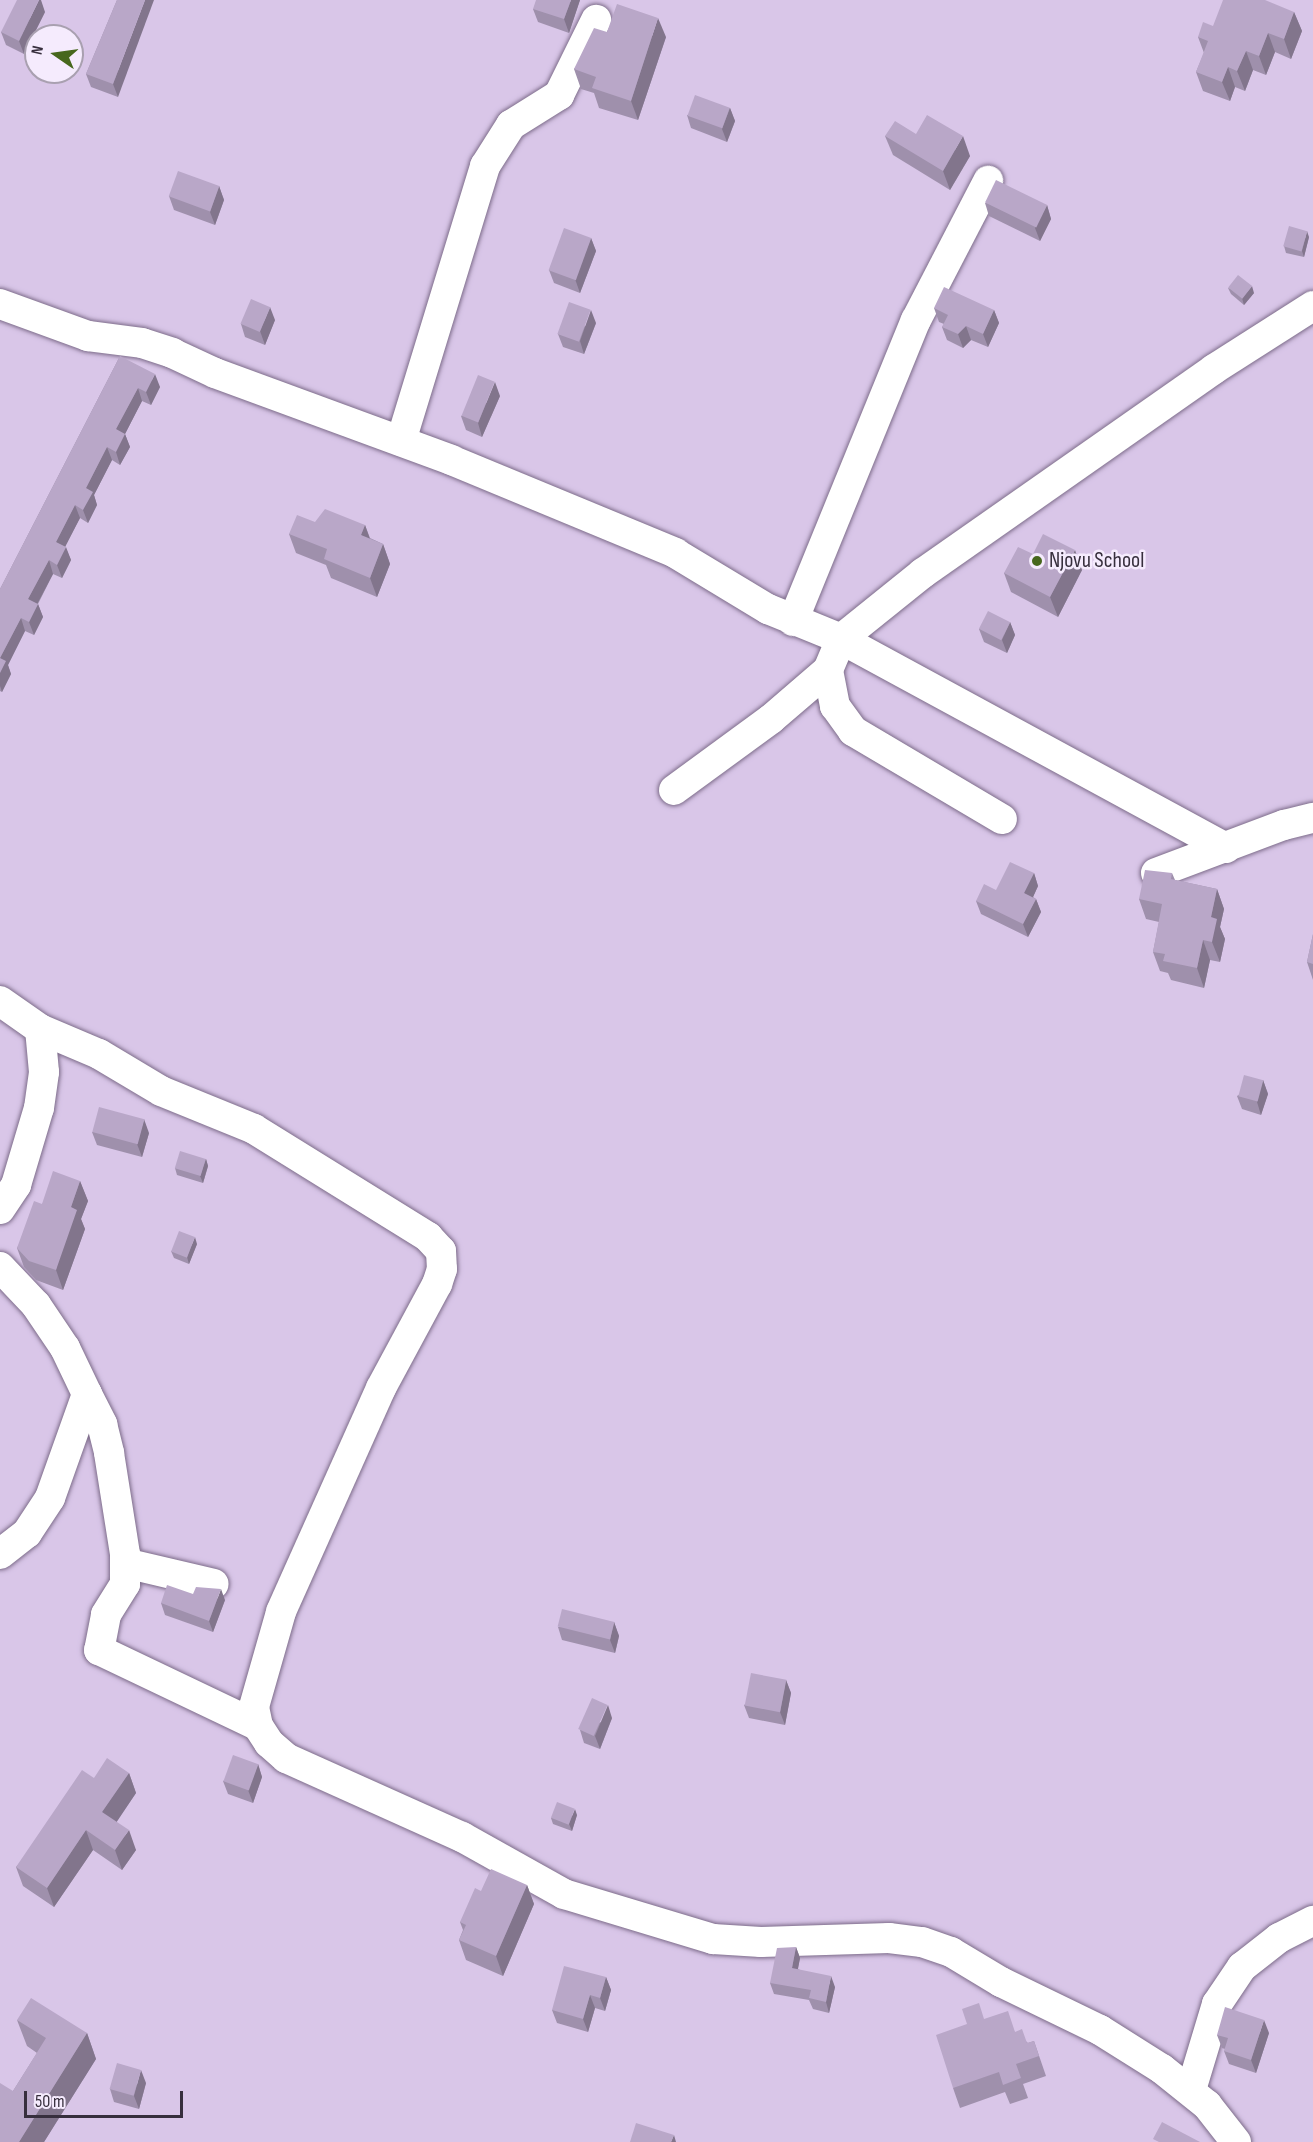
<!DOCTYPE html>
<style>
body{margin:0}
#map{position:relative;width:1313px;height:2142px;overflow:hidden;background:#d9c6e8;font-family:"Sofia Sans Condensed",sans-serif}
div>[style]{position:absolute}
.roads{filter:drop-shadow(0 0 2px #7d6c8a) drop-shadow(0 0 2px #7d6c8a)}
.minor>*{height:30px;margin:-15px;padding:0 15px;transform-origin:15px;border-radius:15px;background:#fff}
.wall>*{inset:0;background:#9f90ac}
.shaded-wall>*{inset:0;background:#82758c}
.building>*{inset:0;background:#b9a7c8;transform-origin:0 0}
.dots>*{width:16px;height:16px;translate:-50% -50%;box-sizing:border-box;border:3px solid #f5ebfd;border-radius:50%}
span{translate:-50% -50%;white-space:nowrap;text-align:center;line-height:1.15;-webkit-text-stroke:5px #f5ebfd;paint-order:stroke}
.poi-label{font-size:22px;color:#372f3d}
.left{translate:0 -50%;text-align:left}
.north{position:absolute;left:24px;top:24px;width:60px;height:60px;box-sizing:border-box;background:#f5ebfd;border:2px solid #a9a0b0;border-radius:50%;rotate:283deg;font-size:16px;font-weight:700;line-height:24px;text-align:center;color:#372f3d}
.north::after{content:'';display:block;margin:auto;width:21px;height:27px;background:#47671d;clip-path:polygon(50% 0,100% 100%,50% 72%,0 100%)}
.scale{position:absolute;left:24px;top:2091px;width:159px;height:27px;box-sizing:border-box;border:3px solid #372f3d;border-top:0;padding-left:8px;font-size:18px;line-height:21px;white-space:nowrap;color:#372f3d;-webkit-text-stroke:4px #f5ebfd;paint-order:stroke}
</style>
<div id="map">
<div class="roads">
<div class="minor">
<i style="left:0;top:304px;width:94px;rotate:20deg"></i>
<i style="left:88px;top:336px;width:54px;rotate:7.4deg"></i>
<i style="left:142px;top:343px;width:32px;rotate:18deg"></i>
<i style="left:172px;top:353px;width:47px;rotate:24.9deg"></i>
<i style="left:215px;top:373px;width:252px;rotate:20.2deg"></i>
<i style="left:451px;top:460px;width:243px;rotate:22.5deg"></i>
<i style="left:675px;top:553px;width:109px;rotate:31.1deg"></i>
<i style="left:768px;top:609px;width:79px;rotate:22.3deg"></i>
<i style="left:841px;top:639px;width:438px;rotate:28.5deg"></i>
<i style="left:401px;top:441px;width:288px;rotate:-73deg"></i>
<i style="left:485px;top:166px;width:49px;rotate:-57.6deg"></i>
<i style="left:511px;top:125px;width:57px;rotate:-32deg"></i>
<i style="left:559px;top:95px;width:84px;rotate:-63.7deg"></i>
<i style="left:793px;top:621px;width:325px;rotate:-67.8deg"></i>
<i style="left:916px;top:320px;width:157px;rotate:-62.6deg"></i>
<i style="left:828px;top:670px;width:37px;rotate:79deg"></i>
<i style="left:835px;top:706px;width:31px;rotate:54deg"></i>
<i style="left:853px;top:731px;width:173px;rotate:30.6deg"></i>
<i style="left:674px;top:790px;width:120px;rotate:-36.2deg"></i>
<i style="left:771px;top:719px;width:75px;rotate:-40.7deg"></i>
<i style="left:828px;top:670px;width:34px;rotate:-67deg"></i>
<i style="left:841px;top:639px;width:105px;rotate:-38.8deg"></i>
<i style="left:923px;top:573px;width:355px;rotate:-35deg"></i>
<i style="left:1214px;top:369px;width:117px;rotate:-32.5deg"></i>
<i style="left:1156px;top:873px;width:137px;rotate:-20.6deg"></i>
<i style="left:1284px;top:825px;width:30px;rotate:-14deg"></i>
<i style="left:0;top:1001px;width:49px;rotate:35deg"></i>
<i style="left:40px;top:1029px;width:64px;rotate:23deg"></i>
<i style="left:99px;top:1054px;width:72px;rotate:30.8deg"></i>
<i style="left:161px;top:1091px;width:100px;rotate:22.2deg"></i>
<i style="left:254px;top:1129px;width:205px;rotate:31.8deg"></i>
<i style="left:428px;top:1237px;width:19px;rotate:47deg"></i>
<i style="left:441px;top:1251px;width:18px;rotate:87deg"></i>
<i style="left:442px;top:1269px;width:16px;rotate:108deg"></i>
<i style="left:437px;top:1284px;width:118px;rotate:118.3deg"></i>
<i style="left:381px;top:1388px;width:245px;rotate:114.1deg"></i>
<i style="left:281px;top:1612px;width:99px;rotate:105.9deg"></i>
<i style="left:254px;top:1707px;width:19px;rotate:78deg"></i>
<i style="left:258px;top:1726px;width:20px;rotate:57deg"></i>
<i style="left:269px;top:1743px;width:23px;rotate:41deg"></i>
<i style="left:286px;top:1758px;width:193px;rotate:24.2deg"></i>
<i style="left:462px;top:1837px;width:117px;rotate:29.2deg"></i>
<i style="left:564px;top:1894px;width:156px;rotate:16.8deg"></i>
<i style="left:713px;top:1939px;width:48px;rotate:3.6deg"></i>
<i style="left:761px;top:1942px;width:128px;rotate:-1.8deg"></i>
<i style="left:889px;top:1938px;width:33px;rotate:7deg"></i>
<i style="left:922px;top:1942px;width:31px;rotate:19deg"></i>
<i style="left:951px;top:1952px;width:58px;rotate:31deg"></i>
<i style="left:1001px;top:1982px;width:110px;rotate:25.9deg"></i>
<i style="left:1100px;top:2030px;width:73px;rotate:32.2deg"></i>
<i style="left:1162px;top:2069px;width:58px;rotate:38.7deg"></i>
<i style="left:1207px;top:2105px;width:47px;rotate:51.9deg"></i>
<i style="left:0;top:1209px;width:29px;rotate:-56deg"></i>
<i style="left:16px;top:1185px;width:80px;rotate:-73.4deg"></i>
<i style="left:39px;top:1108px;width:36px;rotate:-82deg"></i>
<i style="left:44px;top:1072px;width:43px;rotate:-95.3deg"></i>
<i style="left:0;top:1267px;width:52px;rotate:46.5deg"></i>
<i style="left:36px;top:1305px;width:52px;rotate:56deg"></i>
<i style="left:65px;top:1348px;width:51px;rotate:64.4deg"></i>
<i style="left:87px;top:1394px;width:110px;rotate:109.6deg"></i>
<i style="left:50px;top:1498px;width:42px;rotate:123.3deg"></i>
<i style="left:27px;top:1533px;width:34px;rotate:142deg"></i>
<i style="left:87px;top:1394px;width:34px;rotate:63deg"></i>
<i style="left:102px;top:1424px;width:30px;rotate:76deg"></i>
<i style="left:109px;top:1453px;width:102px;rotate:81deg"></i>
<i style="left:125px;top:1554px;width:30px;rotate:90deg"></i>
<i style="left:125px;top:1584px;width:36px;rotate:122deg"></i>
<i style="left:106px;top:1615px;width:36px;rotate:101deg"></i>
<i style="left:99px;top:1650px;width:176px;rotate:25.5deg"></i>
<i style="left:125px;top:1563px;width:91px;rotate:13.3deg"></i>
<i style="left:1191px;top:2090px;width:90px;rotate:-73.2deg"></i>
<i style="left:1217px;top:2004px;width:45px;rotate:-56deg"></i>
<i style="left:1242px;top:1967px;width:47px;rotate:-38.1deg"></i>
<i style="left:1279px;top:1938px;width:38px;rotate:-27deg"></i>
</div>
</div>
<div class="wall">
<i style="clip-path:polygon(117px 0,118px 97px,91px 87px,86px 74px)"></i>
<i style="clip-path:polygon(580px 0,569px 33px,538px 22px,533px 9px)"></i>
<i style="clip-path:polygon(45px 12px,24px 54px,6px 45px,1px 32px)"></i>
<i style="clip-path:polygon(1294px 12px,1302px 31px,1291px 59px,1275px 52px,1266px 75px,1253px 70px,1245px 91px,1235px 87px,1230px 101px,1203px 91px,1196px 72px,1204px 53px,1198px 37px,1213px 26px)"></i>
<i style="clip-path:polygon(607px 32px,666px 37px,638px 120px,599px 108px,594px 93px,581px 89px,574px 69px)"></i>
<i style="clip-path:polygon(730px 108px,735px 121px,727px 142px,691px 128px,687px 115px)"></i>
<i style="clip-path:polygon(916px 134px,970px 156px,950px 190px,893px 155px,885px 136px)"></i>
<i style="clip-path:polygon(219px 186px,224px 200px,215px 225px,174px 210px,169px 196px)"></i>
<i style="clip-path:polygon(985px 203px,1047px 205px,1051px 219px,1040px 241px,989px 216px)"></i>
<i style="clip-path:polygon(1309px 237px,1304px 257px,1286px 253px,1284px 246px)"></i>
<i style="clip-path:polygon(591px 238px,596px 251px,580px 293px,554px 283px,549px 270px)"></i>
<i style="clip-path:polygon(1228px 288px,1254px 293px,1244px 305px,1231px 294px)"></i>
<i style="clip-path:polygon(934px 308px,994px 310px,999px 323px,988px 347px,971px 340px,963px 348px,947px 340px,942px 327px,944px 324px,939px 322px)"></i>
<i style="clip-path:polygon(275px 320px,265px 345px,245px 337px,241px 324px)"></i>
<i style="clip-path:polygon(596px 323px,584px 354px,563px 347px,558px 334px)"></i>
<i style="clip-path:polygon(120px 356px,160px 387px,151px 405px,142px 401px,125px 434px,130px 447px,120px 465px,112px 460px,94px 495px,97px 505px,88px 523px,80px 518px,65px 546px,71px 560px,62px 578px,53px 574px,38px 604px,43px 617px,34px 635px,25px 631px,8px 665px,11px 674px,2px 692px,0 691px,0 589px)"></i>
<i style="clip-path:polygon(500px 396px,482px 437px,466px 430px,461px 416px)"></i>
<i style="clip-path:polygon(315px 522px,365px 525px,370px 538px,383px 544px,390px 564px,377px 597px,331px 578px,326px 565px,296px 553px,289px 534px)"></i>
<i style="clip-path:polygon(1033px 554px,1082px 570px,1058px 617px,1011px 592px,1004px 573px)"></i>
<i style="clip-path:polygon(1010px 622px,1015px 635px,1007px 653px,984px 642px,979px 629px)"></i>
<i style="clip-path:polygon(1034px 873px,1038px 886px,1033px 897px,1036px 899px,1041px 912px,1028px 937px,981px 914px,976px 901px)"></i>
<i style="clip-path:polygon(1172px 873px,1175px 880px,1217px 889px,1224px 909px,1220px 927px,1225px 939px,1220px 962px,1210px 960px,1204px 988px,1171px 980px,1168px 973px,1160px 971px,1153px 952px,1159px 922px,1146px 919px,1139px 899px)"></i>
<i style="clip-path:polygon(1313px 934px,1313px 980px,1307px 962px)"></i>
<i style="clip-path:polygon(1263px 1080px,1268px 1094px,1261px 1115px,1242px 1109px,1237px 1096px)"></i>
<i style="clip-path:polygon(92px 1132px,149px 1133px,142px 1157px,97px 1145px)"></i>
<i style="clip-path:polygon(206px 1159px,208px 1166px,203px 1183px,177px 1175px,175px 1168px)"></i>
<i style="clip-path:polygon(80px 1181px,88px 1201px,81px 1219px,85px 1229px,63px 1290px,36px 1280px,24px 1267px,17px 1248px,42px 1204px)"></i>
<i style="clip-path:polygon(197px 1244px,189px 1264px,174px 1258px,171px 1251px)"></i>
<i style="clip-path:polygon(193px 1594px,225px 1600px,213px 1632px,165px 1615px,161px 1603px)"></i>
<i style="clip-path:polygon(614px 1622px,619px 1636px,615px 1653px,562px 1640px,558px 1627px)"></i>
<i style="clip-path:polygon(786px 1680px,791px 1693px,785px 1725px,749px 1718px,744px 1705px)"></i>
<i style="clip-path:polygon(612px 1718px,600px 1749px,584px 1743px,580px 1730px)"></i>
<i style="clip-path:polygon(258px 1764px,262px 1777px,253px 1803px,228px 1794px,223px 1781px)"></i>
<i style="clip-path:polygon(129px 1773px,136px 1793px,116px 1822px,136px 1850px,122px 1870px,93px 1850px,54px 1907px,23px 1886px,16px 1867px,94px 1778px)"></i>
<i style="clip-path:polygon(577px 1815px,572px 1831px,553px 1824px,551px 1818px)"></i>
<i style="clip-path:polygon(527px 1885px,534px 1904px,503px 1976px,466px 1960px,459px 1940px,463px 1930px,460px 1922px)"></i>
<i style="clip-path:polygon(796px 1947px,800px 1958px,798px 1969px,835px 1987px,829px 2013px,813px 2009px,809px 2000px,774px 1994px,770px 1983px)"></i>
<i style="clip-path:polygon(606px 1977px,611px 1990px,605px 2011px,595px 2008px,588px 2032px,557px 2023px,552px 2010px)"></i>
<i style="clip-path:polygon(984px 2019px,1015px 2032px,1028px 2043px,1034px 2041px,1046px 2076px,1023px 2084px,1028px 2098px,1010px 2104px,1005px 2092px,960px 2108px,953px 2088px)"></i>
<i style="clip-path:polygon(17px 2020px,87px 2033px,96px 2059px,44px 2142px,0 2142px,13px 2091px,37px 2053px,27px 2046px)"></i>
<i style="clip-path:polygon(1269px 2033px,1256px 2073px,1229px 2064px,1224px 2051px,1225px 2049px,1222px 2048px,1217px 2035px)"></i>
<i style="clip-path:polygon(146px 2083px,139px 2109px,114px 2102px,110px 2089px)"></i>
</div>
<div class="shaded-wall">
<i style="clip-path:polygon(39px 0,41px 0,45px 12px,24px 54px,19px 41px)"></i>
<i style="clip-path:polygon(145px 0,154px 0,118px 97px,113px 84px)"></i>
<i style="clip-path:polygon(571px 0,580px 0,569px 33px,564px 19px)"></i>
<i style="clip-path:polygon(1294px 12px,1302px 31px,1291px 59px,1284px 39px)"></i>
<i style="clip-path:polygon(658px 18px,666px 37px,638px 120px,631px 101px)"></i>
<i style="clip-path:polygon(1268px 33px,1275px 52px,1266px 75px,1259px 56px)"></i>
<i style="clip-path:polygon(1246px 51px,1253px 70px,1245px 91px,1237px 71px)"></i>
<i style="clip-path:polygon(1228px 67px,1235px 87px,1230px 101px,1222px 82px)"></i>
<i style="clip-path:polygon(730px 108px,735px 121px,727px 142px,722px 129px)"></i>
<i style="clip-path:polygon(963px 136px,970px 156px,950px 190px,943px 171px)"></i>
<i style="clip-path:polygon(219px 186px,224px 200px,215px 225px,210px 212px)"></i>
<i style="clip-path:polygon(1047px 205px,1051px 219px,1040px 241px,1035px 228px)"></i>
<i style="clip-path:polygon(1307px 231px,1309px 237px,1304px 257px,1302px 251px)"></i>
<i style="clip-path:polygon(591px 238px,596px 251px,580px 293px,575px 279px)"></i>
<i style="clip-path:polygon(1252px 286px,1254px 293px,1244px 305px,1242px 298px)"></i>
<i style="clip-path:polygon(270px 307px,275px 320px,265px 345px,260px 331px)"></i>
<i style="clip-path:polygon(591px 310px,596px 323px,584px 354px,580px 341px)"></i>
<i style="clip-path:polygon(994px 310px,999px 323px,988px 347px,983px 334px)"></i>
<i style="clip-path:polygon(966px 326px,971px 340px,963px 348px,958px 334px)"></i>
<i style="clip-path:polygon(155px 374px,160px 387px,151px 405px,146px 392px)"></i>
<i style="clip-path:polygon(495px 382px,500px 396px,482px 437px,478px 423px)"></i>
<i style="clip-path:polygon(138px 388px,142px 401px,125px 434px,130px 447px,120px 465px,116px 452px,116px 429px)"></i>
<i style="clip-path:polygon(107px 447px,112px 460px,94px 495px,97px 505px,88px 523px,83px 510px,86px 488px)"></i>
<i style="clip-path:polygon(75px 505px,80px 518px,61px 555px,56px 542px)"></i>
<i style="clip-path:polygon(365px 525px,372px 545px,361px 535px)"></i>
<i style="clip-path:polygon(383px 544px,390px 564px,377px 597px,370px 578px)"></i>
<i style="clip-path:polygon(66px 547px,71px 560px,62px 578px,57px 565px)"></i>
<i style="clip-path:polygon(1075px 550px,1082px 570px,1058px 617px,1050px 597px)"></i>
<i style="clip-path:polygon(49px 560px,53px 574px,33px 612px,28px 599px)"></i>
<i style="clip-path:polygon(38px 604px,43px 617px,34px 635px,29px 622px)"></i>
<i style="clip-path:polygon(21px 618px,25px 631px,8px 665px,11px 674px,2px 692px,0 686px,0 658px)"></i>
<i style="clip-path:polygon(1010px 622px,1015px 635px,1007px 653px,1002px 640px)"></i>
<i style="clip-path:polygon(1034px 873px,1038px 886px,1029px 906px,1024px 893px)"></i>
<i style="clip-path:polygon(1217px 889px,1224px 909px,1220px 927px,1225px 939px,1220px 962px,1212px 942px,1211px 917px)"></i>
<i style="clip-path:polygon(1036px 899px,1041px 912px,1028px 937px,1023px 924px)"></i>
<i style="clip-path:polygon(1203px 940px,1210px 960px,1204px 988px,1197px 968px)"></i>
<i style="clip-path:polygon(1263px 1080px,1268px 1094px,1261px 1115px,1257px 1102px)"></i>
<i style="clip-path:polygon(144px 1119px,149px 1133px,142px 1157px,137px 1144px)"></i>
<i style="clip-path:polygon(206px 1159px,208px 1166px,203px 1183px,200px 1176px)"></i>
<i style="clip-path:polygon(80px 1181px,88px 1201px,81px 1219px,85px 1229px,63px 1290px,56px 1270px,71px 1207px)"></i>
<i style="clip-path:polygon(195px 1237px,197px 1244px,189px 1264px,187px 1257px)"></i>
<i style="clip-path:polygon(221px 1589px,225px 1600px,213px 1632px,209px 1621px)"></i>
<i style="clip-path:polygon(614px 1622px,619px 1636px,615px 1653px,610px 1640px)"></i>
<i style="clip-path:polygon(786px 1680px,791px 1693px,785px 1725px,780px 1712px)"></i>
<i style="clip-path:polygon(608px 1705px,612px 1718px,600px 1749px,595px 1736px)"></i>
<i style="clip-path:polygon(258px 1764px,262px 1777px,253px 1803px,248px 1790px)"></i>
<i style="clip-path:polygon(129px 1773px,136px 1793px,110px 1832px,102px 1812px)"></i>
<i style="clip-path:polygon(575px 1809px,577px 1815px,572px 1831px,569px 1824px)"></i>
<i style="clip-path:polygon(86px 1830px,93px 1850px,54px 1907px,47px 1888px)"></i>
<i style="clip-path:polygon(129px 1830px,136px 1850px,122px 1870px,115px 1850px)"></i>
<i style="clip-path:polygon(527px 1885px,534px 1904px,503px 1976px,496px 1956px)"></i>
<i style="clip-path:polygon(796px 1947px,800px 1958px,796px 1978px,792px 1968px)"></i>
<i style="clip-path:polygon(831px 1976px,835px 1987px,829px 2013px,826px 2002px)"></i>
<i style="clip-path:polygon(606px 1977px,611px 1990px,605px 2011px,600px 1998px)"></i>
<i style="clip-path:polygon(590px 1995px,595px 2008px,588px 2032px,583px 2019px)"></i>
<i style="clip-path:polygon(1264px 2020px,1269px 2033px,1256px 2073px,1251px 2060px)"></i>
<i style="clip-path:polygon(87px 2033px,96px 2059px,44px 2142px,19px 2142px)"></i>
<i style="clip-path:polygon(141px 2070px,146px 2083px,139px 2109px,134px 2096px)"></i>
<i style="clip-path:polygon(674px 2135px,676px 2142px,671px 2142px)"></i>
</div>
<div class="building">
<i style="clip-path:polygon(17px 0,39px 0,19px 41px,1px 32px)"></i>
<i style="clip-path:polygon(117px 0,145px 0,113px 84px,86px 74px)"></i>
<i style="clip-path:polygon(536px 0,571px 0,564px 19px,533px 9px)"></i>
<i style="clip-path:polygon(1223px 0,1265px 0,1294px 12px,1284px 39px,1268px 33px,1259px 56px,1246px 51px,1237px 71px,1228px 67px,1222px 82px,1196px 72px,1208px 41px,1198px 37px,1203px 22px,1213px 26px)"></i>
<i style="clip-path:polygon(617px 4px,658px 18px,631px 101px,592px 88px,596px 77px,574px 69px,594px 28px,607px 32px)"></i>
<i style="left:695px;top:95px;width:37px;height:22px;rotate:20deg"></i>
<i style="clip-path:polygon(927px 115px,963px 136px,943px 171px,885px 136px,895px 121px,916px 134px)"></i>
<i style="left:178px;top:171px;width:44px;height:27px;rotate:20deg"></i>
<i style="left:996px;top:180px;width:57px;height:25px;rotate:26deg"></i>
<i style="left:1289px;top:226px;width:19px;height:21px;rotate:16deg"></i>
<i style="left:564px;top:228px;width:29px;height:45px;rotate:20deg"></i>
<i style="left:1238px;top:275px;width:18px;height:16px;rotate:38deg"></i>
<i style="clip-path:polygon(944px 287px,994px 310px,983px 334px,966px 326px,958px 334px,942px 327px,948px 315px,934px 308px)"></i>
<i style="left:251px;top:299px;width:21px;height:27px;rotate:23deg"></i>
<i style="left:569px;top:302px;width:23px;height:34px;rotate:20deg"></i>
<i style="clip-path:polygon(120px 356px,155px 374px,146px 392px,138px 388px,116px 429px,125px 434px,116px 452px,107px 447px,86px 488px,93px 492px,83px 510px,75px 505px,56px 542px,66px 547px,57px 565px,49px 560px,28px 599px,38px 604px,29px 622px,21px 618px,0 658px,6px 661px,0 673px,0 589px)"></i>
<i style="left:478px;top:375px;width:18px;height:44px;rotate:22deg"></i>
<i style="clip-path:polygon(325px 509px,365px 525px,361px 535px,383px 544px,370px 578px,324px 559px,327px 549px,289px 534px,297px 515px,315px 522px)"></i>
<i style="clip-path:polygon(1043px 534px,1075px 550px,1050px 597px,1004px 573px,1018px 547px,1033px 554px)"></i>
<i style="left:988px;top:611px;width:25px;height:20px;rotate:27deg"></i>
<i style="clip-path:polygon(1010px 862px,1034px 873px,1024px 893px,1036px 899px,1023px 924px,976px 901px,984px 884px,996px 890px)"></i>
<i style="clip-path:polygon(1145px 870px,1172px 873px,1171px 879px,1217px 889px,1211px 917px,1217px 919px,1212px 942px,1203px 940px,1197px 968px,1163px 961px,1165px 954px,1153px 952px,1162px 904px,1139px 899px)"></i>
<i style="clip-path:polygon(1313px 934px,1313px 964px,1307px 962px)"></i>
<i style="left:1244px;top:1075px;width:20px;height:22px;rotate:15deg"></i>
<i style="left:99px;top:1107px;width:47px;height:26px;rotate:15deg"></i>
<i style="left:180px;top:1151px;width:27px;height:18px;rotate:17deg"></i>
<i style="clip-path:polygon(53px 1171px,80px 1181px,71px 1207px,77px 1210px,56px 1270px,29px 1261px,17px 1248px,34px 1201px,42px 1204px)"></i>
<i style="left:179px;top:1231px;width:17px;height:22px;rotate:21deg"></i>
<i style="clip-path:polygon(167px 1585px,193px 1594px,196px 1587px,221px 1589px,209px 1621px,161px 1603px)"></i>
<i style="left:562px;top:1609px;width:54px;height:18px;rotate:14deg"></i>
<i style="left:751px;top:1673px;width:36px;height:33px;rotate:11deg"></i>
<i style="left:592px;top:1698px;width:17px;height:34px;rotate:24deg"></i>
<i style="left:233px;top:1755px;width:27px;height:28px;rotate:20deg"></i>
<i style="clip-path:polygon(107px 1758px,129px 1773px,102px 1812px,129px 1830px,115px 1850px,86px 1830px,47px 1888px,16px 1867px,82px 1770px,94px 1778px)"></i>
<i style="left:557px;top:1802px;width:19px;height:17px;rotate:21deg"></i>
<i style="clip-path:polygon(491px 1869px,527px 1885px,496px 1956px,459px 1940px,466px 1925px,460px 1922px,475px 1888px,481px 1891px)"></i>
<i style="clip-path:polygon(796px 1947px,792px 1968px,831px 1976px,826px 2002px,809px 1998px,811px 1990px,770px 1983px,777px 1948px)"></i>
<i style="clip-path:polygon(564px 1966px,606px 1977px,600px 1998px,590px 1995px,583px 2019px,552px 2010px)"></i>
<i style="clip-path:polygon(31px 1998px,87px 2033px,19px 2142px,0 2142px,0 2083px,13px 2091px,46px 2038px,17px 2020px)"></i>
<i style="clip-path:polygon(979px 2003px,984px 2019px,1008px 2011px,1015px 2032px,1022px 2029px,1027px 2043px,1034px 2041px,1039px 2056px,1016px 2064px,1021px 2078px,1003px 2085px,999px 2072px,953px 2088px,936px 2035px,967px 2024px,962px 2009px)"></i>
<i style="clip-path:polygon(1225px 2007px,1264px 2020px,1251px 2060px,1224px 2051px,1228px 2038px,1217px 2035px)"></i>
<i style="left:117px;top:2063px;width:25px;height:27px;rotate:16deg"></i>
<i style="clip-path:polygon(1162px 2122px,1200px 2142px,1159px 2142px,1153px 2139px)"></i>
<i style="clip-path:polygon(636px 2123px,674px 2135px,671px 2142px,630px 2142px)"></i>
</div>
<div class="dots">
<i style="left:1037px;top:561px;background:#47671d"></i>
</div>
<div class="poi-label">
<span class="left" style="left:1049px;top:561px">Njovu School</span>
</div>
<div class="north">N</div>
<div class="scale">50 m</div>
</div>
